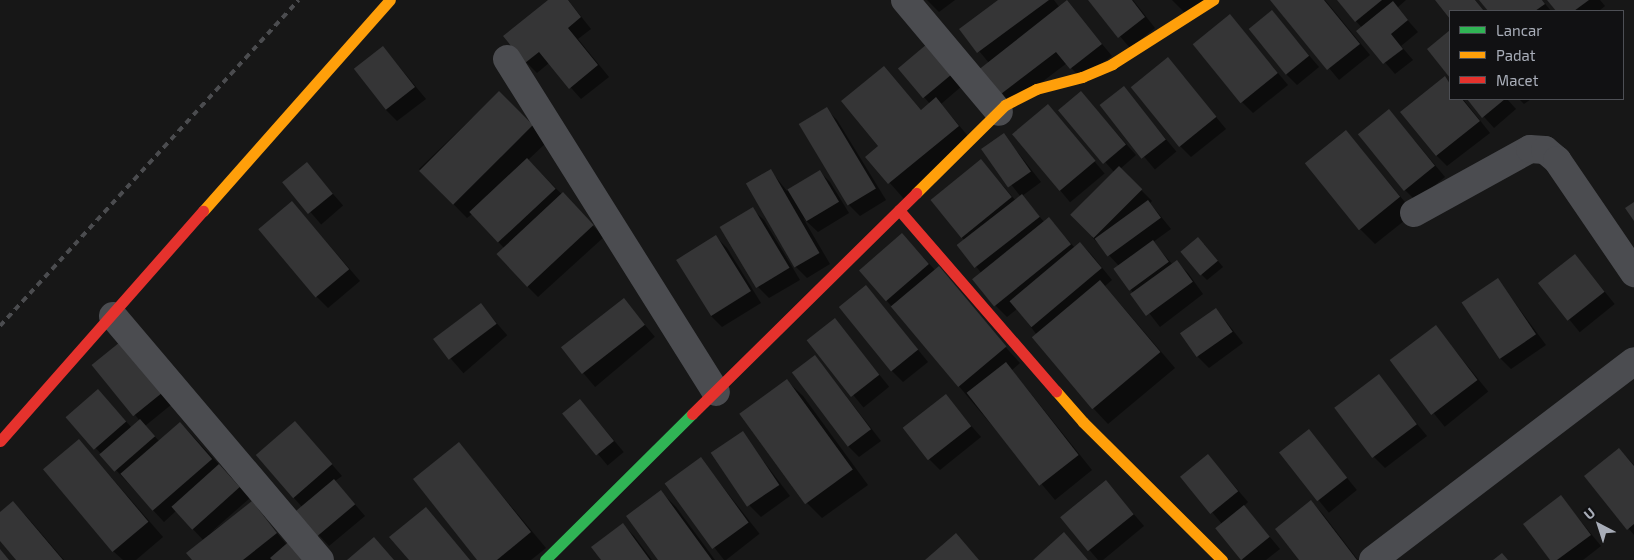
<!DOCTYPE html>
<style>
body{margin:0}
#map{position:relative;width:1634px;height:560px;overflow:hidden;background:#171717;font-family:"Exo 2",sans-serif}
div>[style]{position:absolute}
[style*='--x']{left:calc(var(--x)*1px);top:calc(var(--y)*1px);width:calc(var(--w)*1px);rotate:calc(var(--a)*1deg)}
.shadow>*{inset:0;background:#0007;transform-origin:0 0}
.building>*{inset:0;background:#353536;transform-origin:0 0}
.street>*{height:28px;margin:-14px;padding:0 14px;transform-origin:14px;border-radius:14px;background:#4b4c50}
.fast>*{height:11px;margin:-5.5px;padding:0 5.5px;transform-origin:5.5px;border-radius:5.5px;background:#30b455}
.slow>*{height:11px;margin:-5.5px;padding:0 5.5px;transform-origin:5.5px;border-radius:5.5px;background:#ff9f0a}
.jam>*{height:11px;margin:-5.5px;padding:0 5.5px;transform-origin:5.5px;border-radius:5.5px;background:#e5322d}
.rail>*{height:4px;margin-top:-2px;transform-origin:0;background:repeating-linear-gradient(90deg,#4b4c4f 0 6px,transparent 0 11px)}
span{translate:-50% -50%;white-space:nowrap;text-align:center;line-height:1.15;-webkit-text-stroke:4px #111113;paint-order:stroke}
.legend{position:absolute;left:1449px;top:10px;width:175px;height:90px;box-sizing:border-box;background:#111113;border:1px solid #4d4f55;margin:0;padding:6px 9px;list-style:none;font-size:15px;color:#a8adb8}
.legend li{display:flex;align-items:center;gap:10px;height:25px}
.legend b{width:25px;border:1px solid #4d4f55}
.north{position:absolute;left:1574px;top:500px;width:50px;height:50px;-webkit-text-stroke:4px #111113;paint-order:stroke;rotate:320deg;font-size:14px;font-weight:700;line-height:20px;text-align:center;color:#a8adb8}
.north::after{content:'';display:block;margin:auto;width:18px;height:22px;background:#a8adb8;clip-path:polygon(50% 0,100% 100%,50% 72%,0 100%)}
</style>
<div id="map">
<div class="shadow">
<div style="clip-path:polygon(550px 0,568px 0,591px 29px,578px 39px,609px 77px,581px 99px,549px 63px,537px 73px,526px 62px)"></div>
<div style="clip-path:polygon(927px 0,955px 0,939px 12px)"></div>
<div style="clip-path:polygon(1000px 0,1054px 0,1060px 8px,1067px 2px,1112px 56px,1081px 79px,1067px 63px,1009px 107px,989px 63px,961px 29px)"></div>
<div style="clip-path:polygon(1089px 0,1133px 0,1155px 28px,1130px 48px)"></div>
<div style="clip-path:polygon(1172px 0,1205px 0,1187px 15px)"></div>
<div style="clip-path:polygon(1272px 0,1325px 0,1370px 55px,1339px 80px)"></div>
<div style="clip-path:polygon(1338px 0,1406px 0,1397px 8px,1418px 32px,1401px 46px,1413px 60px,1395px 74px,1358px 31px,1362px 28px)"></div>
<div style="clip-path:polygon(1437px 0,1475px 0,1484px 11px,1450px 11px,1450px 17px)"></div>
<div style="clip-path:polygon(1481px 0,1542px 0,1551px 11px,1490px 11px)"></div>
<div style="clip-path:polygon(1548px 0,1600px 0,1605px 6px,1599px 11px,1558px 11px)"></div>
<div style="clip-path:polygon(1272px 12px,1319px 67px,1297px 85px,1286px 74px)"></div>
<div style="clip-path:polygon(1230px 16px,1288px 85px,1253px 113px,1242px 102px)"></div>
<div style="clip-path:polygon(926px 46px,962px 86px,941px 104px,973px 142px,904px 199px,867px 157px,880px 146px,884px 68px,922px 111px,930px 104px,900px 69px)"></div>
<div style="clip-path:polygon(383px 47px,426px 99px,397px 121px,386px 110px)"></div>
<div style="clip-path:polygon(1168px 59px,1226px 129px,1191px 157px,1180px 146px)"></div>
<div style="clip-path:polygon(1444px 78px,1450px 84px,1450px 99px,1463px 99px,1490px 133px,1447px 166px,1436px 155px)"></div>
<div style="left:1123px;top:88px;width:83px;height:28px;rotate:50deg"></div>
<div style="clip-path:polygon(499px 92px,548px 141px,528px 160px,604px 237px,538px 297px,527px 286px,504px 248px,472px 214px,467px 218px,419px 169px)"></div>
<div style="clip-path:polygon(1081px 93px,1136px 155px,1120px 169px,1152px 201px,1150px 203px,1171px 229px,1153px 242px,1173px 265px,1177px 262px,1188px 273px,1203px 294px,1160px 327px,1131px 290px,1119px 266px,1092px 237px,1114px 172px,1060px 111px)"></div>
<div style="clip-path:polygon(1468px 99px,1507px 99px,1516px 109px,1494px 128px)"></div>
<div style="clip-path:polygon(1519px 99px,1531px 99px,1524px 104px)"></div>
<div style="left:1048px;top:106px;width:88px;height:45px;rotate:50deg"></div>
<div style="clip-path:polygon(826px 109px,837px 120px,886px 200px,860px 216px,849px 205px)"></div>
<div style="clip-path:polygon(1389px 110px,1445px 177px,1416px 201px,1405px 190px)"></div>
<div style="clip-path:polygon(1346px 131px,1414px 213px,1375px 244px,1360px 229px)"></div>
<div style="clip-path:polygon(1004px 135px,1041px 182px,1022px 196px,1045px 223px,1049px 219px,1075px 248px,1080px 243px,1091px 254px,1112px 280px,1105px 286px,1175px 368px,1108px 424px,1093px 408px,1017px 309px,1007px 317px,996px 306px,983px 275px,959px 246px,965px 241px,931px 200px,981px 160px,1016px 201px,1021px 197px,984px 150px)"></div>
<div style="left:307px;top:164px;width:55px;height:29px;rotate:49deg"></div>
<div style="clip-path:polygon(770px 170px,787px 191px,819px 171px,830px 182px,849px 213px,818px 232px,803px 218px,830px 264px,807px 278px,796px 267px)"></div>
<div style="clip-path:polygon(292px 202px,360px 281px,328px 308px,317px 297px)"></div>
<div style="clip-path:polygon(752px 209px,764px 220px,800px 280px,769px 298px,758px 287px)"></div>
<div style="clip-path:polygon(902px 234px,1020px 363px,1012px 370px,1092px 470px,1055px 500px,887px 301px)"></div>
<div style="clip-path:polygon(716px 237px,727px 248px,761px 303px,722px 327px,711px 316px)"></div>
<div style="clip-path:polygon(1204px 244px,1223px 267px,1207px 280px,1202px 275px)"></div>
<div style="left:1575px;top:255px;width:63px;height:45px;rotate:51deg"></div>
<div style="clip-path:polygon(1498px 280px,1546px 345px,1511px 369px,1500px 358px)"></div>
<div style="clip-path:polygon(866px 286px,928px 362px,903px 382px,892px 371px)"></div>
<div style="left:624px;top:300px;width:48px;height:78px;rotate:50deg"></div>
<div style="left:481px;top:305px;width:40px;height:58px;rotate:49deg"></div>
<div style="clip-path:polygon(1216px 309px,1243px 343px,1209px 368px,1198px 357px)"></div>
<div style="left:835px;top:320px;width:86px;height:33px;rotate:51deg"></div>
<div style="left:1436px;top:327px;width:83px;height:56px;rotate:51deg"></div>
<div style="clip-path:polygon(815px 356px,881px 441px,859px 457px,848px 446px)"></div>
<div style="clip-path:polygon(94px 365px,177px 400px,145px 426px,159px 441px,180px 423px,191px 434px,250px 498px,210px 533px,252px 503px,287px 545px,273px 560px,193px 560px,204px 541px,176px 511px,164px 522px,67px 417px,98px 391px,132px 428px,140px 421px)"></div>
<div style="clip-path:polygon(1378px 376px,1427px 436px,1385px 468px,1374px 457px)"></div>
<div style="clip-path:polygon(787px 381px,803px 396px,868px 485px,822px 518px,807px 503px)"></div>
<div style="clip-path:polygon(945px 396px,981px 437px,940px 470px,929px 459px)"></div>
<div style="left:580px;top:400px;width:68px;height:21px;rotate:50deg"></div>
<div style="clip-path:polygon(295px 422px,342px 476px,335px 481px,365px 516px,329px 546px,297px 511px,302px 507px,256px 455px)"></div>
<div style="left:1309px;top:431px;width:76px;height:36px;rotate:51deg"></div>
<div style="clip-path:polygon(742px 433px,790px 496px,761px 517px,750px 506px)"></div>
<div style="clip-path:polygon(79px 440px,163px 537px,136px 560px,123px 560px,113px 551px,45px 469px)"></div>
<div style="clip-path:polygon(459px 444px,546px 548px,531px 560px,479px 560px)"></div>
<div style="clip-path:polygon(1619px 449px,1634px 465px,1634px 535px,1585px 476px)"></div>
<div style="clip-path:polygon(1208px 455px,1248px 502px,1244px 506px,1280px 549px,1266px 560px,1243px 560px,1217px 528px,1222px 524px,1182px 476px)"></div>
<div style="left:701px;top:459px;width:95px;height:44px;rotate:52deg"></div>
<div style="clip-path:polygon(1106px 482px,1144px 526px,1103px 560px,1098px 560px,1062px 518px)"></div>
<div style="clip-path:polygon(661px 492px,676px 507px,715px 560px,660px 560px)"></div>
<div style="clip-path:polygon(1561px 497px,1601px 546px,1583px 560px,1552px 560px)"></div>
<div style="clip-path:polygon(13px 502px,28px 518px,64px 560px,17px 560px,0 539px,0 513px)"></div>
<div style="clip-path:polygon(1311px 502px,1322px 513px,1358px 560px,1301px 560px)"></div>
<div style="clip-path:polygon(623px 525px,634px 536px,652px 560px,603px 560px)"></div>
</div>
<div class="building">
<div style="clip-path:polygon(548px 0,568px 0,581px 17px,568px 28px,598px 65px,569px 89px,539px 52px,525px 63px,503px 36px)"></div>
<div style="clip-path:polygon(998px 0,1049px 0,977px 53px,959px 29px)"></div>
<div style="clip-path:polygon(1067px 0,1102px 44px,1070px 69px,1056px 52px,997px 97px,977px 71px)"></div>
<div style="clip-path:polygon(1088px 0,1132px 0,1145px 17px,1118px 38px)"></div>
<div style="clip-path:polygon(1270px 0,1324px 0,1360px 44px,1327px 70px)"></div>
<div style="clip-path:polygon(1337px 0,1382px 0,1355px 22px)"></div>
<div style="clip-path:polygon(1435px 0,1475px 0,1484px 11px,1450px 11px,1450px 19px)"></div>
<div style="clip-path:polygon(1479px 0,1542px 0,1545px 4px,1535px 11px,1488px 11px)"></div>
<div style="clip-path:polygon(1547px 0,1589px 0,1574px 11px,1556px 11px)"></div>
<div style="clip-path:polygon(1393px 1px,1408px 20px,1391px 34px,1403px 49px,1383px 64px,1356px 31px)"></div>
<div style="left:1272px;top:10px;width:59px;height:30px;rotate:51deg"></div>
<div style="left:1230px;top:14px;width:76px;height:48px;rotate:51deg"></div>
<div style="clip-path:polygon(1450px 30px,1450px 78px,1427px 49px)"></div>
<div style="left:927px;top:44px;width:39px;height:38px;rotate:50deg"></div>
<div style="left:383px;top:46px;width:52px;height:37px;rotate:52deg"></div>
<div style="left:1168px;top:57px;width:77px;height:48px;rotate:51deg"></div>
<div style="clip-path:polygon(884px 66px,921px 110px,936px 97px,959px 126px,888px 184px,865px 157px,878px 146px,841px 101px)"></div>
<div style="clip-path:polygon(1445px 76px,1450px 84px,1450px 99px,1462px 99px,1480px 121px,1436px 156px,1400px 112px)"></div>
<div style="left:1124px;top:86px;width:68px;height:31px;rotate:52deg"></div>
<div style="left:499px;top:91px;width:48px;height:113px;rotate:45deg"></div>
<div style="left:1081px;top:91px;width:70px;height:30px;rotate:50deg"></div>
<div style="clip-path:polygon(1467px 99px,1505px 99px,1482px 118px)"></div>
<div style="left:1048px;top:104px;width:74px;height:47px;rotate:50deg"></div>
<div style="left:827px;top:107px;width:95px;height:33px;rotate:59deg"></div>
<div style="left:1389px;top:109px;width:73px;height:40px;rotate:51deg"></div>
<div style="left:1346px;top:130px;width:86px;height:53px;rotate:51deg"></div>
<div style="left:1004px;top:133px;width:47px;height:28px;rotate:55deg"></div>
<div style="left:527px;top:158px;width:42px;height:79px;rotate:47deg"></div>
<div style="left:981px;top:159px;width:49px;height:65px;rotate:51deg"></div>
<div style="left:307px;top:162px;width:41px;height:32px;rotate:51deg"></div>
<div style="left:1119px;top:166px;width:33px;height:69px;rotate:45deg"></div>
<div style="left:771px;top:169px;width:97px;height:29px;rotate:60deg"></div>
<div style="left:820px;top:170px;width:37px;height:38px;rotate:59deg"></div>
<div style="left:563px;top:192px;width:45px;height:91px;rotate:47deg"></div>
<div style="left:1022px;top:194px;width:29px;height:83px;rotate:52deg"></div>
<div style="left:1148px;top:200px;width:22px;height:66px;rotate:54deg"></div>
<div style="left:292px;top:201px;width:89px;height:44px;rotate:50deg"></div>
<div style="clip-path:polygon(1634px 202px,1634px 221px,1625px 208px)"></div>
<div style="left:753px;top:207px;width:71px;height:39px;rotate:59deg"></div>
<div style="left:1049px;top:217px;width:35px;height:99px;rotate:51deg"></div>
<div style="left:902px;top:233px;width:41px;height:57px;rotate:49deg"></div>
<div style="left:716px;top:235px;width:66px;height:47px;rotate:58deg"></div>
<div style="left:1198px;top:237px;width:31px;height:23px;rotate:50deg"></div>
<div style="left:1153px;top:240px;width:27px;height:49px;rotate:54deg"></div>
<div style="left:1080px;top:242px;width:34px;height:92px;rotate:50deg"></div>
<div style="left:1575px;top:254px;width:48px;height:47px;rotate:52deg"></div>
<div style="left:1177px;top:260px;width:27px;height:58px;rotate:54deg"></div>
<div style="left:939px;top:266px;width:105px;height:63px;rotate:50deg"></div>
<div style="left:1498px;top:278px;width:68px;height:44px;rotate:56deg"></div>
<div style="left:1100px;top:280px;width:94px;height:89px;rotate:50deg"></div>
<div style="left:866px;top:285px;width:83px;height:35px;rotate:51deg"></div>
<div style="left:624px;top:298px;width:34px;height:80px;rotate:52deg"></div>
<div style="left:481px;top:303px;width:26px;height:60px;rotate:53deg"></div>
<div style="left:1216px;top:308px;width:29px;height:44px;rotate:55deg"></div>
<div style="left:835px;top:318px;width:72px;height:36px;rotate:52deg"></div>
<div style="left:1436px;top:325px;width:69px;height:58px;rotate:53deg"></div>
<div style="left:125px;top:338px;width:66px;height:43px;rotate:51deg"></div>
<div style="left:815px;top:355px;width:93px;height:29px;rotate:53deg"></div>
<div style="left:1006px;top:362px;width:118px;height:50px;rotate:52deg"></div>
<div style="left:1379px;top:374px;width:63px;height:56px;rotate:53deg"></div>
<div style="left:787px;top:379px;width:112px;height:59px;rotate:54deg"></div>
<div style="left:98px;top:389px;width:43px;height:43px;rotate:49deg"></div>
<div style="left:946px;top:394px;width:41px;height:55px;rotate:52deg"></div>
<div style="left:580px;top:399px;width:54px;height:23px;rotate:51deg"></div>
<div style="left:140px;top:419px;width:23px;height:54px;rotate:49deg"></div>
<div style="left:295px;top:421px;width:57px;height:52px;rotate:49deg"></div>
<div style="left:180px;top:422px;width:49px;height:79px;rotate:49deg"></div>
<div style="left:1309px;top:429px;width:62px;height:38px;rotate:52deg"></div>
<div style="left:743px;top:431px;width:65px;height:39px;rotate:56deg"></div>
<div style="left:79px;top:439px;width:108px;height:47px;rotate:50deg"></div>
<div style="clip-path:polygon(459px 442px,531px 532px,497px 560px,477px 560px,413px 479px)"></div>
<div style="clip-path:polygon(1619px 448px,1634px 466px,1634px 524px,1627px 530px,1584px 476px)"></div>
<div style="left:1208px;top:454px;width:48px;height:36px;rotate:51deg"></div>
<div style="left:701px;top:457px;width:81px;height:45px;rotate:54deg"></div>
<div style="left:219px;top:464px;width:31px;height:64px;rotate:48deg"></div>
<div style="left:334px;top:479px;width:33px;height:50px;rotate:50deg"></div>
<div style="left:1106px;top:480px;width:44px;height:59px;rotate:51deg"></div>
<div style="clip-path:polygon(661px 490px,712px 560px,658px 560px,626px 516px)"></div>
<div style="clip-path:polygon(1561px 495px,1591px 535px,1557px 560px,1550px 560px,1523px 524px)"></div>
<div style="clip-path:polygon(1311px 500px,1357px 560px,1299px 560px,1275px 529px)"></div>
<div style="clip-path:polygon(13px 501px,63px 560px,16px 560px,0 541px,0 512px)"></div>
<div style="clip-path:polygon(252px 501px,277px 533px,243px 560px,192px 560px,186px 553px)"></div>
<div style="left:1244px;top:505px;width:41px;height:37px;rotate:51deg"></div>
<div style="clip-path:polygon(426px 507px,470px 560px,409px 560px,389px 537px)"></div>
<div style="clip-path:polygon(623px 523px,650px 560px,601px 560px,591px 547px)"></div>
<div style="clip-path:polygon(1064px 532px,1088px 560px,1033px 560px)"></div>
<div style="clip-path:polygon(956px 533px,979px 560px,925px 560px)"></div>
<div style="clip-path:polygon(374px 537px,394px 560px,347px 560px)"></div>
<div style="clip-path:polygon(293px 538px,313px 560px,272px 560px,270px 558px)"></div>
<div style="clip-path:polygon(0 549px,9px 560px,0 560px)"></div>
<div style="clip-path:polygon(1502px 553px,1508px 560px,1493px 560px)"></div>
</div>
<div class="street">
<div style="--x:905;--y:0;--w:146;--a:50"></div>
<div style="--x:507;--y:59;--w:393;--a:57.9"></div>
<div style="--x:1414;--y:213;--w:132;--a:-28.9"></div>
<div style="--x:1530;--y:149;--w:15;--a:4"></div>
<div style="--x:1545;--y:150;--w:16;--a:40"></div>
<div style="--x:1557;--y:160;--w:137;--a:55.7"></div>
<div style="--x:113;--y:316;--w:320;--a:49.7"></div>
<div style="--x:1373;--y:560;--w:328;--a:-37.3"></div>
</div>
<div class="fast">
<div style="--x:545;--y:560;--w:207;--a:-44.8"></div>
</div>
<div class="slow">
<div style="--x:916;--y:193;--w:125;--a:-44.7"></div>
<div style="--x:1005;--y:105;--w:35;--a:-27"></div>
<div style="--x:1036;--y:89;--w:48;--a:-14.6"></div>
<div style="--x:1082;--y:77;--w:33;--a:-23"></div>
<div style="--x:1112;--y:64;--w:120;--a:-32.4"></div>
<div style="--x:203;--y:211;--w:282;--a:-48.5"></div>
<div style="--x:1056;--y:391;--w:41;--a:48.9"></div>
<div style="--x:1083;--y:422;--w:196;--a:44.8"></div>
</div>
<div class="jam">
<div style="--x:899;--y:210;--w:240;--a:49.1"></div>
<div style="--x:692;--y:414;--w:315;--a:-44.6"></div>
<div style="--x:0;--y:441;--w:307;--a:-48.6"></div>
</div>
<div class="rail">
<div style="--x:0;--y:326;--w:442;--a:-47.5"></div>
</div>
<ul class="legend">
<li><b style="height:6px;background:#30b455"></b>Lancar</li>
<li><b style="height:6px;background:#ff9f0a"></b>Padat</li>
<li><b style="height:6px;background:#e5322d"></b>Macet</li>
</ul>
<div class="north">U</div>
</div>
